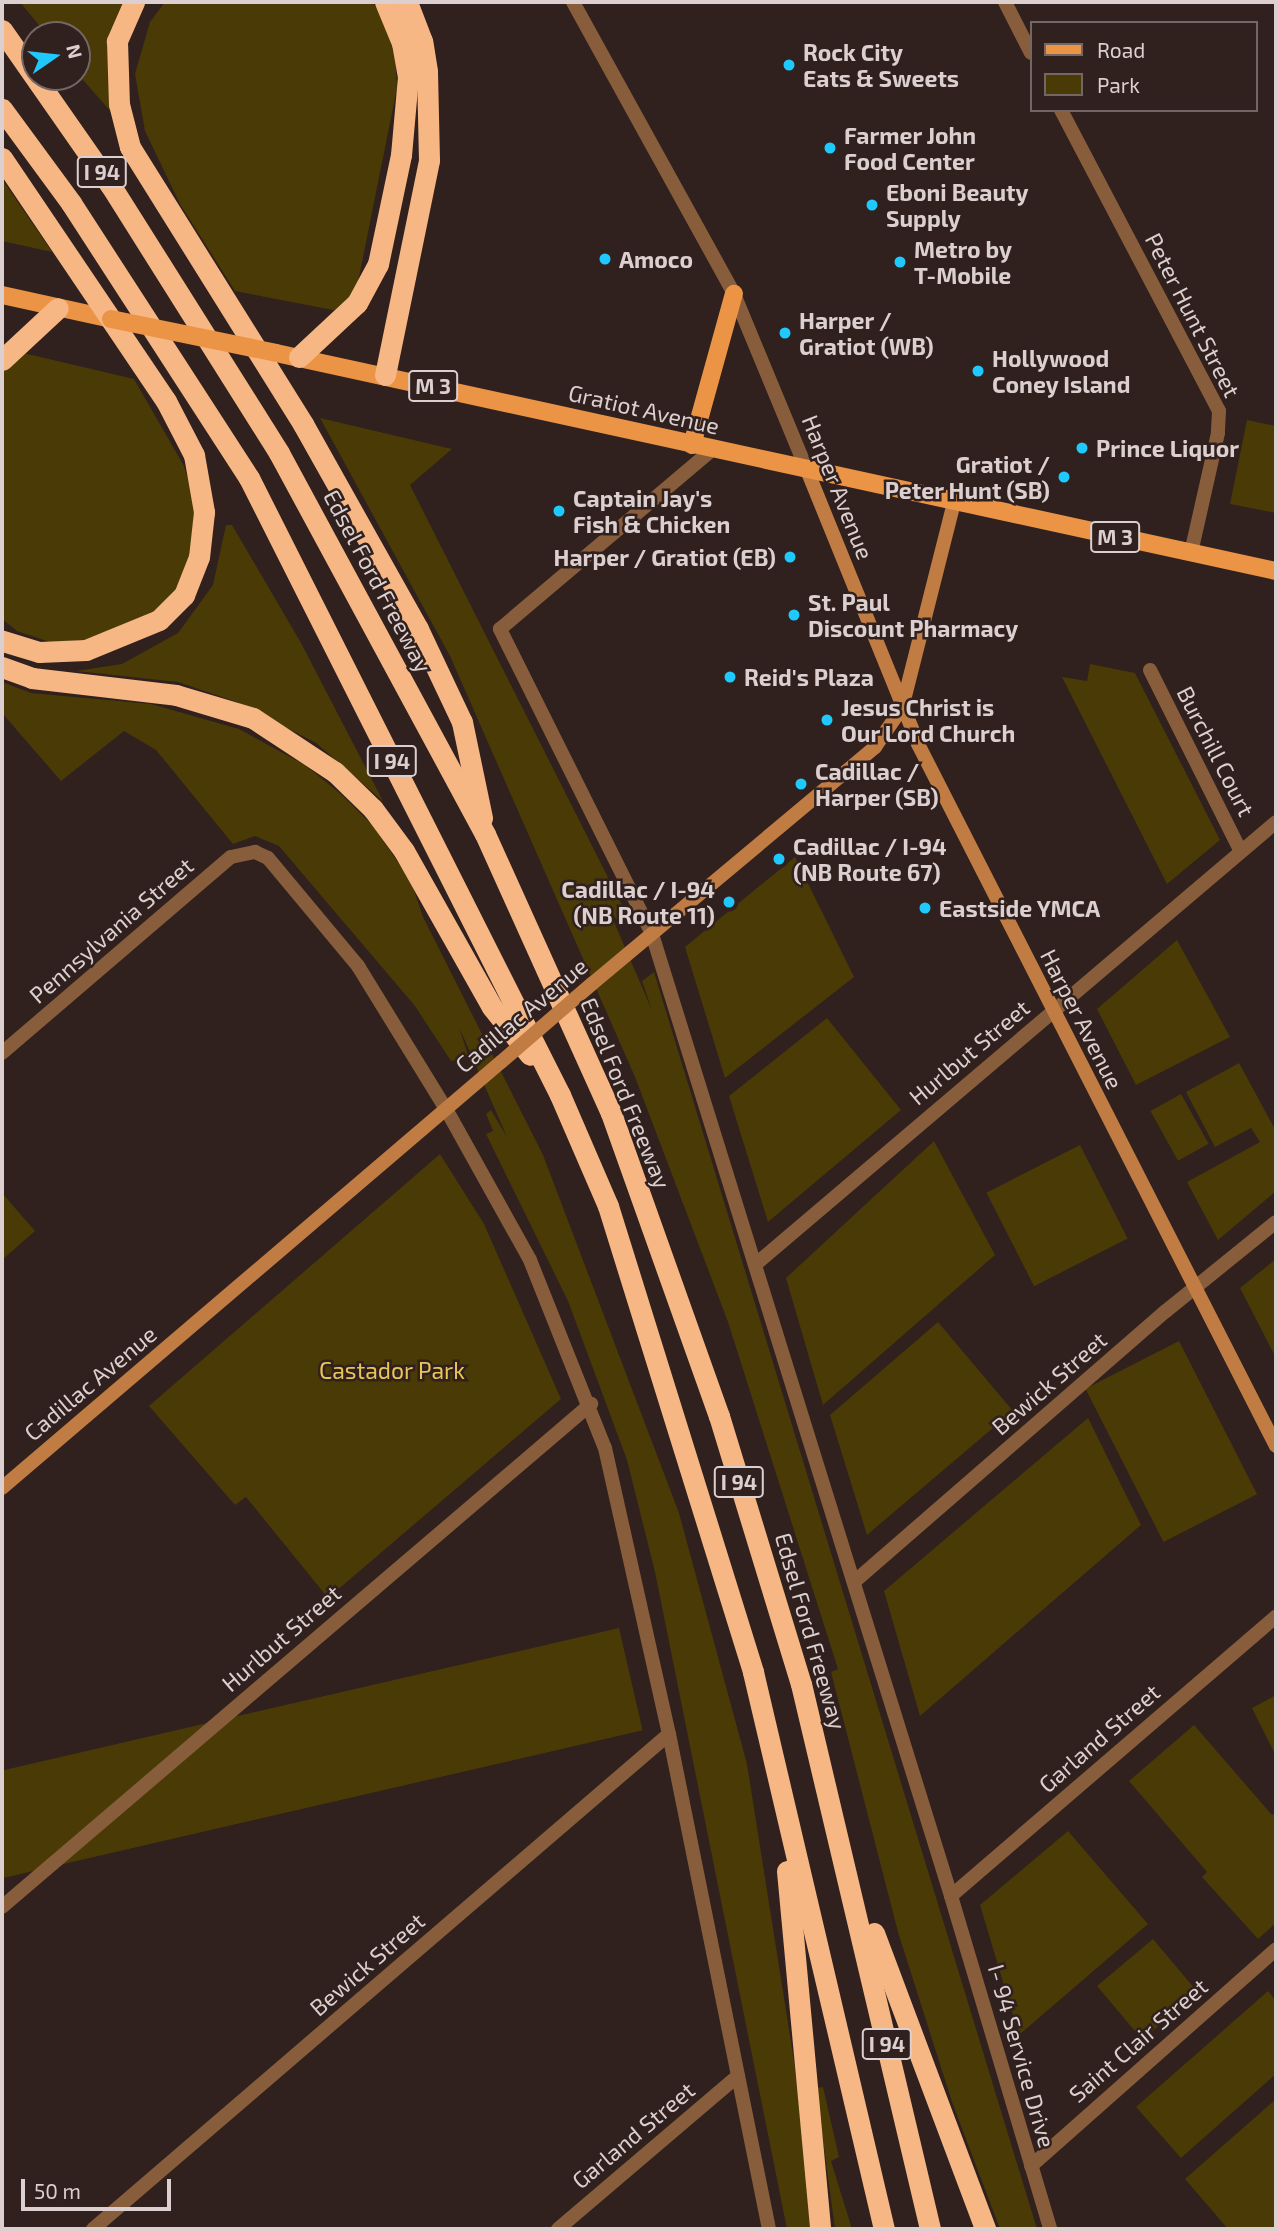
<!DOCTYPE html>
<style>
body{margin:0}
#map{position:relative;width:1278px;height:2231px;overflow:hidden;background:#30201e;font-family:"Exo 2",sans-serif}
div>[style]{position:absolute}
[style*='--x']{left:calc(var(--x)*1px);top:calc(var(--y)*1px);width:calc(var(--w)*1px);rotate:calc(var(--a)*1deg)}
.green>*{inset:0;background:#493a06;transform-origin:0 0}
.minor>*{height:14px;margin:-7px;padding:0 7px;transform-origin:7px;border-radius:7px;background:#885d3b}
.tertiary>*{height:14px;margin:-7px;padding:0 7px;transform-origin:7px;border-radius:7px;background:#885d3b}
.secondary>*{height:14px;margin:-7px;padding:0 7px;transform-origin:7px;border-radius:7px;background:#c07c42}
.primary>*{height:18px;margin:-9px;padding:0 9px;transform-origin:9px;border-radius:9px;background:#eb9446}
.motorway>*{height:21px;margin:-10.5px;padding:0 10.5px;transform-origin:10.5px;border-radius:10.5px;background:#f6b784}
.secondary-bridge>*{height:14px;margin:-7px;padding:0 7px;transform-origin:7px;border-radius:7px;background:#c07c42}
.primary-bridge>*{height:18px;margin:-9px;padding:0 9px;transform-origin:9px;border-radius:9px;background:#eb9446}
.dots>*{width:19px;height:19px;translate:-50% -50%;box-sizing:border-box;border:4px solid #30201e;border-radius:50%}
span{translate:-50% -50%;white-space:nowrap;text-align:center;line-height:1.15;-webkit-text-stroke:5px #30201e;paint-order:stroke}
.shield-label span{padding:2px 5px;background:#30201e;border:2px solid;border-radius:5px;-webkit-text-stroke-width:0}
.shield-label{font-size:21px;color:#dbd0cf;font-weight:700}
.poi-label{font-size:23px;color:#dbd0cf;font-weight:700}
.left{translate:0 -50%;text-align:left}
.right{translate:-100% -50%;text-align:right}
.street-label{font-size:23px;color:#dbd0cf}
.park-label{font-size:23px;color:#e8c556}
.frame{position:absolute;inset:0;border:4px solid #dbd0cf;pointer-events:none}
.legend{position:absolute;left:1030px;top:21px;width:228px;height:91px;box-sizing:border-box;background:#30201e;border:2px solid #746665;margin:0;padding:9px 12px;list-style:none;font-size:21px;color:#dbd0cf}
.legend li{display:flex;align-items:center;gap:14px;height:35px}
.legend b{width:35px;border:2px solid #746665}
.north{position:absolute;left:21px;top:21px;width:70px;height:70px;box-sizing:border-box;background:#30201e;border:2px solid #746665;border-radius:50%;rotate:76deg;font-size:19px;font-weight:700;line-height:28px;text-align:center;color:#dbd0cf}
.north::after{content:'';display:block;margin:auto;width:24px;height:32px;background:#20c9fd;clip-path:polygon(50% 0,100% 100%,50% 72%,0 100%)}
.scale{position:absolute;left:21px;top:2179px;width:150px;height:32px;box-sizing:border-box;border:4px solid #dbd0cf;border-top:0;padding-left:9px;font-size:21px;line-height:24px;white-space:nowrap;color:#dbd0cf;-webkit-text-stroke:5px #30201e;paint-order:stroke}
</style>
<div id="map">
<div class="green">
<div style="clip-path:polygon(20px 2px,132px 2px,112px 113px,77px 73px,77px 35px,47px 35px)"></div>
<div style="clip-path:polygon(165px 2px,372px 2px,385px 20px,395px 50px,397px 88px,355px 297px,343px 312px,235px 291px,180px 204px,145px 131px,135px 74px,150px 22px)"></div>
<div style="clip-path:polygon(2px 179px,52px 252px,2px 241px)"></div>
<div style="clip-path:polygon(2px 348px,134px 379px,184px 466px,195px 502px,190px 557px,175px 590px,157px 610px,88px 640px,50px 642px,17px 631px,2px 619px)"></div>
<div style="clip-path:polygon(320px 418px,452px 449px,410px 485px,629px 919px,619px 924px,605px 901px,652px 1010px,642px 981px,654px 972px,1037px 2229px,1000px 2229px,952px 2102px,898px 1932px,831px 1672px,838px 1669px,728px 1322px,635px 1077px,450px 656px)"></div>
<div style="clip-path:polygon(1247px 420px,1276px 426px,1276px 513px,1230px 504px)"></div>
<div style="clip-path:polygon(226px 525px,232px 525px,301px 643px,383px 801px,316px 743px,237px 702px,178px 682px,76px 671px,122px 664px,178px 633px,213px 585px)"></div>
<div style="clip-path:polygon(1090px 664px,1135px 673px,1220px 840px,1167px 884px,1062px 677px,1087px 681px)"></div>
<div style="clip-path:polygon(2px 682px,31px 693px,151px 704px,239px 729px,305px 765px,342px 795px,373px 826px,411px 881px,423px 917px,543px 1155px,679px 1513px,747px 1764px,794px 2061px,814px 2229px,787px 2229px,655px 1572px,627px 1460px,568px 1301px,486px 1134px,493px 1131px,486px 1114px,491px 1110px,507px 1137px,459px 1027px,469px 1058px,451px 1061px,415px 1006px,279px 846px,255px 836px,233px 844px,156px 750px,124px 731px,61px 781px,2px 713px)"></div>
<div style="clip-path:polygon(795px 857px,854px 977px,725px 1078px,685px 947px)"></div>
<div style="clip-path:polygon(1177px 940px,1230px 1037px,1136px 1085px,1097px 1009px)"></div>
<div style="clip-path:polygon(827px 1018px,901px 1110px,768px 1222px,729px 1096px)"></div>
<div style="clip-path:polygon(1239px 1063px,1276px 1131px,1276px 1191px,1218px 1240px,1187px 1182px,1260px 1142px,1251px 1128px,1215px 1147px,1186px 1092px)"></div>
<div style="left:1181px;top:1094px;width:57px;height:35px;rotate:61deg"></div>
<div style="clip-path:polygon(934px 1141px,995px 1255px,823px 1405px,786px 1278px)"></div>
<div style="left:1080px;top:1145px;width:105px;height:105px;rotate:63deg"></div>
<div style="clip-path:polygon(440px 1154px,484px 1224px,561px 1399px,328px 1598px,246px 1497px,235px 1505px,149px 1406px)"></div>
<div style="clip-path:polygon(2px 1193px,35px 1231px,2px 1260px)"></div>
<div style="clip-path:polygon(1276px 1259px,1276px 1358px,1240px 1288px)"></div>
<div style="clip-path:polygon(938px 1322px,1013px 1411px,867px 1535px,830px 1415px)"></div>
<div style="left:1179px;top:1341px;width:172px;height:105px;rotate:63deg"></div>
<div style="clip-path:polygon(1088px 1418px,1141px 1525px,920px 1716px,884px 1591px)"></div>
<div style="left:619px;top:1628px;width:105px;height:713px;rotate:77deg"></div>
<div style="clip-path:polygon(1276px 1695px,1276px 1756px,1252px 1708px)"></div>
<div style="clip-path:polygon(1194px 1725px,1272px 1815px,1276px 1812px,1276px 1923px,1258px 1939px,1202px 1877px,1207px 1872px,1129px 1781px)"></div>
<div style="clip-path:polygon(1068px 1831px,1148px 1924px,1019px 2035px,980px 1905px)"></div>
<div style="left:1153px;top:1939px;width:70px;height:73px;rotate:50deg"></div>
<div style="clip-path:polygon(1268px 1991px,1276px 2001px,1276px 2074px,1181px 2158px,1136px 2107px)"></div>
<div style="clip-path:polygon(823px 2087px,839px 2157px,831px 2161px,852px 2229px,835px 2229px,816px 2088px)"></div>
<div style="clip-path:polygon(1276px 2099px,1276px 2229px,1228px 2229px,1185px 2179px)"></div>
</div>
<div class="minor">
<div style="--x:1005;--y:2;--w:57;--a:63"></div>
<div style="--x:1061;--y:110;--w:340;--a:62.3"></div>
<div style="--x:1219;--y:411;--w:22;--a:93"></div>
<div style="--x:1218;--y:433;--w:123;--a:102.7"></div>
<div style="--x:1150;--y:670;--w:203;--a:63.4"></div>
<div style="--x:652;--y:934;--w:341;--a:-116.5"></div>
<div style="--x:500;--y:629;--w:279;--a:-40.2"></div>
<div style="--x:2;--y:1053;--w:301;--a:-40.6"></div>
<div style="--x:231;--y:857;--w:25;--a:-12"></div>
<div style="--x:255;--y:852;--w:14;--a:25"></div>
<div style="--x:268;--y:858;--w:141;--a:50.2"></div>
<div style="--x:358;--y:966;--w:168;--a:58.4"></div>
<div style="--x:756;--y:1264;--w:682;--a:-40.36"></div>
<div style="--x:854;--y:1582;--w:413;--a:-41"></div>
<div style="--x:1166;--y:1311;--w:141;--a:-39"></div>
<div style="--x:951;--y:1896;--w:429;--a:-40.7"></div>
<div style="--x:2;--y:1907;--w:775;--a:-40.5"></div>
<div style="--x:1031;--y:2166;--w:327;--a:-41.5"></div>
<div style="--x:93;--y:2229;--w:759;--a:-40.67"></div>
<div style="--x:558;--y:2229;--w:236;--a:-40.4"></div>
</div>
<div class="tertiary">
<div style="--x:573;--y:2;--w:333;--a:61.1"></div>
<div style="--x:734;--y:294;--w:191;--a:67.5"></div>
<div style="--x:652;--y:934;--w:1007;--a:72.73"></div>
<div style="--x:951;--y:1896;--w:347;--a:73.4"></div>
<div style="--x:446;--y:1109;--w:173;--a:60.9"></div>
<div style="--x:530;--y:1260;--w:202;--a:68.3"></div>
<div style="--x:605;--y:1448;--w:293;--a:77.4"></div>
<div style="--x:669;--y:1734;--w:505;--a:78.58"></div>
</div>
<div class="secondary">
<div style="--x:807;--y:470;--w:296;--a:67.9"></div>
<div style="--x:918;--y:744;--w:788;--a:62.98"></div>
<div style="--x:593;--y:983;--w:368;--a:-39.9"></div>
<div style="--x:875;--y:747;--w:47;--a:-55.3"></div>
<div style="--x:902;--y:708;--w:211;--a:-75.8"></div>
<div style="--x:2;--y:1488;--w:656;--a:-40.49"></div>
</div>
<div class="primary">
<div style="--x:2;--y:295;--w:112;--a:12.4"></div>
<div style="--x:276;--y:353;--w:1023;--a:12.3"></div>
<div style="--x:692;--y:445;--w:157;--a:-74.5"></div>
</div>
<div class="motorway">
<div style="--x:134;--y:2;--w:43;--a:113.6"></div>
<div style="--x:117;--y:41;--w:63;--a:88.2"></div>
<div style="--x:119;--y:104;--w:44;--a:75.7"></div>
<div style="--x:130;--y:147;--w:327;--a:58"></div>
<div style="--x:303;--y:424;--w:235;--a:60.7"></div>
<div style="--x:418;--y:629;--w:103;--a:64.7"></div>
<div style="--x:462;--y:722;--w:98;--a:78.2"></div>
<div style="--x:2;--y:30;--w:190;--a:55.1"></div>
<div style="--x:111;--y:186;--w:315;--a:57.8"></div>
<div style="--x:279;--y:453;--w:433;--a:61.6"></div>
<div style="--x:485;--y:834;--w:306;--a:65.7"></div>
<div style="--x:611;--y:1113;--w:322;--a:70.4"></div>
<div style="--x:719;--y:1416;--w:280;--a:73"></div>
<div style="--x:801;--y:1684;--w:560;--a:76.68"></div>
<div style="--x:2;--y:109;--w:117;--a:53.7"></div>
<div style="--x:71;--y:203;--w:328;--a:57.1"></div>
<div style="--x:249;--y:478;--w:691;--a:63.25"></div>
<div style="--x:560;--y:1095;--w:121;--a:66.6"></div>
<div style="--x:608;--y:1206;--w:488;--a:72.7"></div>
<div style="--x:753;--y:1672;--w:572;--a:76.77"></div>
<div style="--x:2;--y:158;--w:293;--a:56"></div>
<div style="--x:166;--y:401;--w:61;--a:62.6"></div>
<div style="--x:194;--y:455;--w:58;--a:80"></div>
<div style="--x:204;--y:512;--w:45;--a:96.3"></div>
<div style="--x:199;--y:557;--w:41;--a:111.5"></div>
<div style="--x:184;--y:595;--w:35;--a:135"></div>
<div style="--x:159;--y:620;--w:79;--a:157.7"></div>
<div style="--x:86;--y:650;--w:47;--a:177.6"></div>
<div style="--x:39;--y:652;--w:39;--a:-163"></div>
<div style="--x:299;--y:357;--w:79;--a:-43"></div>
<div style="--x:357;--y:303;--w:44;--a:-61.7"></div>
<div style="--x:378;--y:264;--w:111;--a:-78.1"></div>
<div style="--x:401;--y:155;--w:78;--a:-84.9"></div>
<div style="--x:408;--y:77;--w:35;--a:-100"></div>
<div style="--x:402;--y:43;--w:44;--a:-112.5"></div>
<div style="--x:2;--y:360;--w:76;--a:-42.9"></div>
<div style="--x:385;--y:375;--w:219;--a:-78.4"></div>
<div style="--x:429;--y:160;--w:89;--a:-91.3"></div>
<div style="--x:427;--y:71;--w:30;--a:-99"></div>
<div style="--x:422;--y:41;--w:42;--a:-111"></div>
<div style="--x:2;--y:667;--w:32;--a:20"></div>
<div style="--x:32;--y:678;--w:145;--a:6.7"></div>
<div style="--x:176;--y:695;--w:80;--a:16.6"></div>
<div style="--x:253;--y:718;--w:98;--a:33.4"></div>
<div style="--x:335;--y:772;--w:53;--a:44.2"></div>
<div style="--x:373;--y:809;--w:52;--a:53.6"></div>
<div style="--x:404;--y:851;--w:179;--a:60.6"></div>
<div style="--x:492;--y:1007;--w:61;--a:51.6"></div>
<div style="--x:787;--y:1871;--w:360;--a:84.7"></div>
<div style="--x:874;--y:1933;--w:316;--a:69.4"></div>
</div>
<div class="secondary-bridge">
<div style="--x:501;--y:1062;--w:121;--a:-40.7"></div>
</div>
<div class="primary-bridge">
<div style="--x:111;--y:319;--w:168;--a:11.6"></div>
</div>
<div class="dots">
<div style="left:789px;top:65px;background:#20c9fd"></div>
<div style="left:830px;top:148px;background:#20c9fd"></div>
<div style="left:872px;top:205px;background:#20c9fd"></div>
<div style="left:605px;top:259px;background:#20c9fd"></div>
<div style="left:900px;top:262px;background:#20c9fd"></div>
<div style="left:785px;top:333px;background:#20c9fd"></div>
<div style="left:978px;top:371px;background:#20c9fd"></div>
<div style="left:1082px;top:448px;background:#20c9fd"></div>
<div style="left:1064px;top:477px;background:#20c9fd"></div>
<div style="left:559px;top:511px;background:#20c9fd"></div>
<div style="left:790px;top:557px;background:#20c9fd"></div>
<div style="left:794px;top:615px;background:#20c9fd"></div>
<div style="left:730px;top:677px;background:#20c9fd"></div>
<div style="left:827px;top:720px;background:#20c9fd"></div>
<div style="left:801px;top:784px;background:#20c9fd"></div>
<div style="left:779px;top:859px;background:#20c9fd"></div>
<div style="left:729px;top:902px;background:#20c9fd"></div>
<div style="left:925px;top:908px;background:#20c9fd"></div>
</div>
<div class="shield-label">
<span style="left:102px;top:172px">I 94</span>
<span style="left:433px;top:386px">M 3</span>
<span style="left:1115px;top:537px">M 3</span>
<span style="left:392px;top:761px">I 94</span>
<span style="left:739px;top:1482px">I 94</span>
<span style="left:887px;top:2044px">I 94</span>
</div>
<div class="poi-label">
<span class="left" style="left:803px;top:65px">Rock City<br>Eats &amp; Sweets</span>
<span class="left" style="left:844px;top:148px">Farmer John<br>Food Center</span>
<span class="left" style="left:886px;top:205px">Eboni Beauty<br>Supply</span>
<span class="left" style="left:914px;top:262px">Metro by<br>T-Mobile</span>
<span class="left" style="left:619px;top:259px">Amoco</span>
<span class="left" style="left:799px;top:333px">Harper /<br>Gratiot (WB)</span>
<span class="left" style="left:992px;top:371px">Hollywood<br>Coney Island</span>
<span class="left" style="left:1096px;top:448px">Prince Liquor</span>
<span class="right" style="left:1050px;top:477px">Gratiot /<br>Peter Hunt (SB)</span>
<span class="left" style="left:573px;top:511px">Captain Jay's<br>Fish &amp; Chicken</span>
<span class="right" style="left:776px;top:557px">Harper / Gratiot (EB)</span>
<span class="left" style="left:808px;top:615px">St. Paul<br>Discount Pharmacy</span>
<span class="left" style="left:744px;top:677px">Reid's Plaza</span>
<span class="left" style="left:841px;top:720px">Jesus Christ is<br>Our Lord Church</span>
<span class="left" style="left:815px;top:784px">Cadillac /<br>Harper (SB)</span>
<span class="left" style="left:793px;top:859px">Cadillac / I-94<br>(NB Route 67)</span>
<span class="right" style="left:715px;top:902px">Cadillac / I-94<br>(NB Route 11)</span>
<span class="left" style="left:939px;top:908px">Eastside YMCA</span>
</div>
<div class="street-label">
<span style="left:1193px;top:315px;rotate:63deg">Peter Hunt Street</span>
<span style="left:644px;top:409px;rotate:13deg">Gratiot Avenue</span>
<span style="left:838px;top:487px;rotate:68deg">Harper Avenue</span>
<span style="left:378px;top:581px;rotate:62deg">Edsel Ford Freeway</span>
<span style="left:1216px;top:751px;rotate:63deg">Burchill Court</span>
<span style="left:111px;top:930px;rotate:-41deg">Pennsylvania Street</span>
<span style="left:521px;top:1015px;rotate:-40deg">Cadillac Avenue</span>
<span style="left:1082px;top:1019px;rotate:63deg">Harper Avenue</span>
<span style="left:969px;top:1052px;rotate:-40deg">Hurlbut Street</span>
<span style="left:626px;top:1093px;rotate:68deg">Edsel Ford Freeway</span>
<span style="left:90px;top:1383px;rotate:-40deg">Cadillac Avenue</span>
<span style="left:1049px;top:1383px;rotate:-41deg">Bewick Street</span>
<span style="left:811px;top:1631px;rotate:74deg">Edsel Ford Freeway</span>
<span style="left:281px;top:1638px;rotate:-41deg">Hurlbut Street</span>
<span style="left:1099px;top:1738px;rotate:-41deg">Garland Street</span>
<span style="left:367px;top:1964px;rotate:-41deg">Bewick Street</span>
<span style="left:1138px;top:2040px;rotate:-41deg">Saint Clair Street</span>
<span style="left:1022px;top:2056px;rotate:74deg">I- 94 Service Drive</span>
<span style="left:633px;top:2135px;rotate:-40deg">Garland Street</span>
</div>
<div class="park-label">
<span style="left:392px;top:1370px">Castador Park</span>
</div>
<div class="frame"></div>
<ul class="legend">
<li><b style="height:9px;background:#eb9446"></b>Road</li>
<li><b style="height:19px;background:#493a06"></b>Park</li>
</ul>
<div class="north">N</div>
<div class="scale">50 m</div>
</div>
